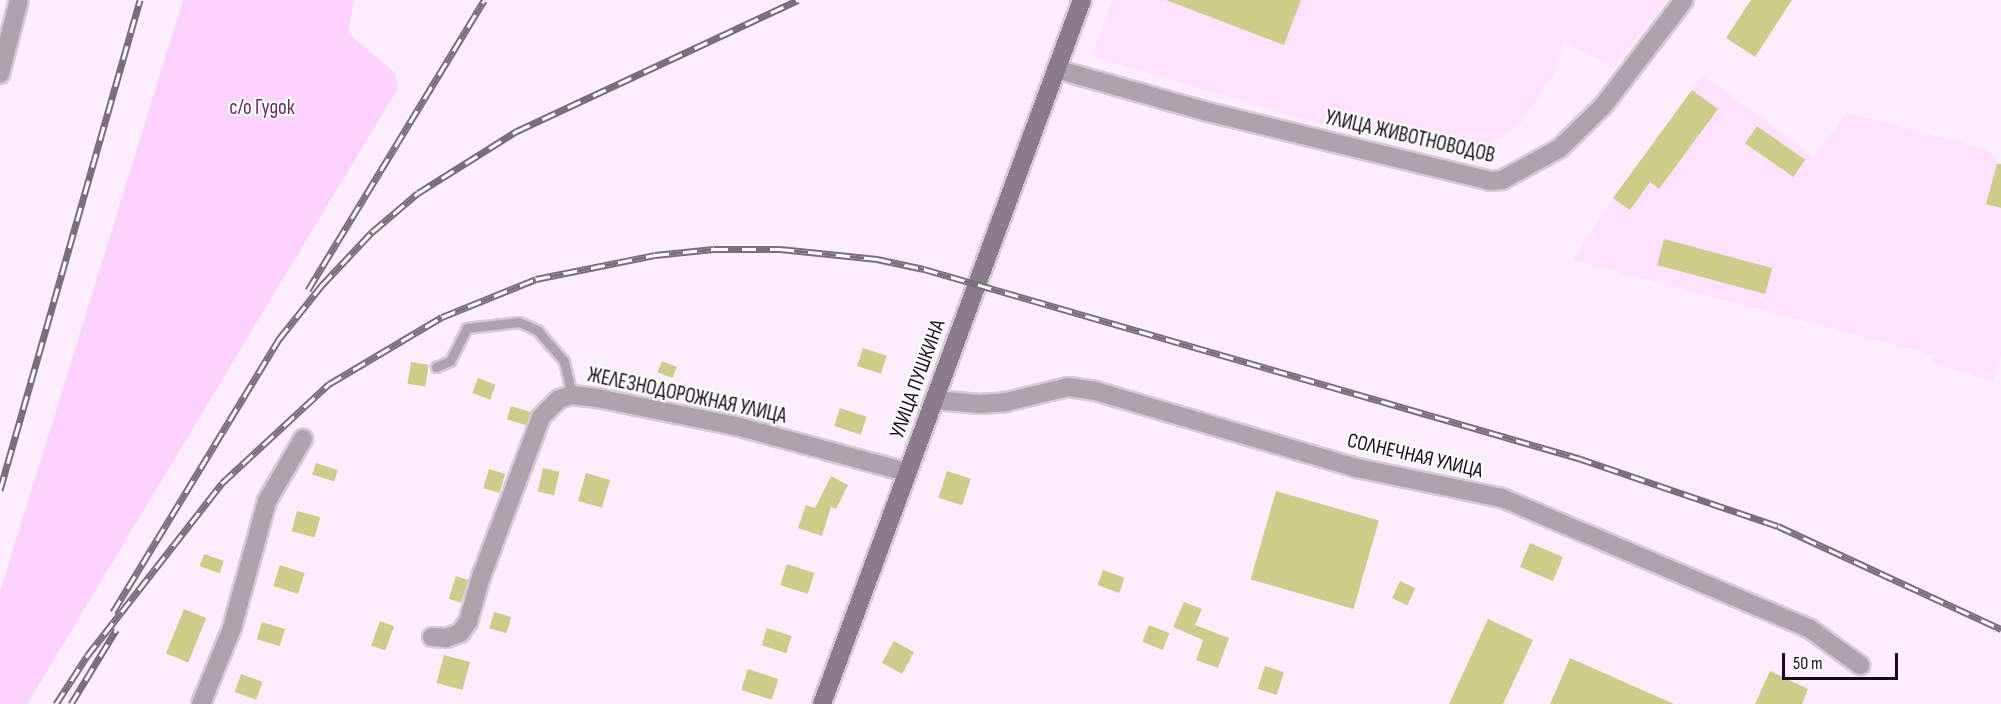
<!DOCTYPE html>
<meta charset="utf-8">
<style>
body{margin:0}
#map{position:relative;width:2001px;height:704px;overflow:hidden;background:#fceefc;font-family:"Sofia Sans Condensed",sans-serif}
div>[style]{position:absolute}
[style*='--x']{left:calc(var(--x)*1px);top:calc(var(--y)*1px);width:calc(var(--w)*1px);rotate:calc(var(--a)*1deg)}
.built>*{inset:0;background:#fee2ff}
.green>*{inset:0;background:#fdd2fe}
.building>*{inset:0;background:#cbcd88;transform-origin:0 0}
.roads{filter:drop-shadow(2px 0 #d7cad7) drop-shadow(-2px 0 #d7cad7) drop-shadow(0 2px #d7cad7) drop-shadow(0 -2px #d7cad7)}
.service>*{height:9px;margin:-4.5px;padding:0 4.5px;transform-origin:4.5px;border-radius:4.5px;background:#aca3ad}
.minor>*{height:18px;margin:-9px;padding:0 9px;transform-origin:9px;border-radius:9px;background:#aca3ad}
.secondary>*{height:18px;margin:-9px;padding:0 9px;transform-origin:9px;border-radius:9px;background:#8a7c8a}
.rail>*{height:7px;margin-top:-3.5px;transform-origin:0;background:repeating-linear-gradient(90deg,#fff 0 14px,#796e79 0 28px);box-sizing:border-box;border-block:2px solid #796e79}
span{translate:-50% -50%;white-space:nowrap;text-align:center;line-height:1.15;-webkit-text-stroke:4.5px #fff;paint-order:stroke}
.park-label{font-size:21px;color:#642a67}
.street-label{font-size:21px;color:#140c14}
.scale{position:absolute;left:1782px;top:653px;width:116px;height:27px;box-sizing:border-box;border:3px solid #140c14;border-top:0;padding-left:8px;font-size:18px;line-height:21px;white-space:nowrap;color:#140c14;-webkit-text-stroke:4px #fff;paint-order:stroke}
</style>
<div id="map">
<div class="built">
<div style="clip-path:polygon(1113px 0,1667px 0,1613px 68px,1564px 41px,1557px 69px,1518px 126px,1484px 147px,1453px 156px,1300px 118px,1092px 56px)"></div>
<div style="clip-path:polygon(1703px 75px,1814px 157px,1847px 113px,1985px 149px,2001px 164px,2001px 354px,1992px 381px,1932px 363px,1934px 355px,1573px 260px,1613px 198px)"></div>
</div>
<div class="green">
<div style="clip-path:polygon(183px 0,354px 0,348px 33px,395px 73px,398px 88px,27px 704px,0 704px,0 592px)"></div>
</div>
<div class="building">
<div style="clip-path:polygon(1166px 0,1301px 0,1284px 45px)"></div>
<div style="clip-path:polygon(1751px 0,1792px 0,1755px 57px,1726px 38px)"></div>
<div style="clip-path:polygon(1692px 90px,1718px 109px,1659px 189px,1650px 182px,1630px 210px,1613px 198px)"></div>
<div style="left:1757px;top:126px;width:59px;height:21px;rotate:35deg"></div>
<div style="clip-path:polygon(1997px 164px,2001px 164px,2001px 208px,1986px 204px)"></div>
<div style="left:1664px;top:239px;width:112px;height:27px;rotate:15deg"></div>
<div style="left:863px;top:348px;width:25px;height:19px;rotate:18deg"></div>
<div style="left:662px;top:361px;width:16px;height:12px;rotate:22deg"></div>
<div style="left:411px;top:362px;width:18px;height:22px;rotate:9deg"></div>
<div style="left:478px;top:378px;width:19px;height:16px;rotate:21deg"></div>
<div style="left:511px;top:406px;width:21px;height:14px;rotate:17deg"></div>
<div style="left:840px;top:408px;width:28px;height:19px;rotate:18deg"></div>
<div style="left:316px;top:463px;width:23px;height:12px;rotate:18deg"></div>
<div style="left:543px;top:468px;width:17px;height:24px;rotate:13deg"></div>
<div style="left:489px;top:469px;width:17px;height:20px;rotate:17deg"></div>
<div style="left:947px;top:471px;width:25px;height:28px;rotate:18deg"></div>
<div style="left:586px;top:473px;width:25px;height:29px;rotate:16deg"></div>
<div style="clip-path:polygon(831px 476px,848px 485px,836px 509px,831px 507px,822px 536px,798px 528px,806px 505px,815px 508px)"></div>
<div style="left:1276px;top:491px;width:107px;height:92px;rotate:16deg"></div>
<div style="left:297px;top:511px;width:24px;height:21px;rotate:15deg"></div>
<div style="left:1530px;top:543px;width:36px;height:26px;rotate:23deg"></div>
<div style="left:204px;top:554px;width:21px;height:13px;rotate:19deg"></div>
<div style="left:787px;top:564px;width:29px;height:22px;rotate:18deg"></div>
<div style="left:280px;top:565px;width:26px;height:22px;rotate:18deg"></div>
<div style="left:1103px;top:570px;width:23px;height:16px;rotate:20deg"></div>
<div style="left:456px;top:576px;width:13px;height:24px;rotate:18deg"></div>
<div style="left:1400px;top:581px;width:17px;height:19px;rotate:25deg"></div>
<div style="clip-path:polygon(1184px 602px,1202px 609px,1195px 625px,1229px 638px,1218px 668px,1196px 660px,1203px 640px,1173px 627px)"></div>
<div style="left:184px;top:609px;width:24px;height:48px;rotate:22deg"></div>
<div style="left:494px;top:612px;width:18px;height:17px;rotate:16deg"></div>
<div style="clip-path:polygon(1488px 619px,1533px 640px,1503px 704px,1449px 704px)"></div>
<div style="left:380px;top:621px;width:15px;height:26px;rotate:20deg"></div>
<div style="left:262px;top:622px;width:24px;height:18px;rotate:17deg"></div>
<div style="left:1149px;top:625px;width:22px;height:18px;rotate:22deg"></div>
<div style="left:767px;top:628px;width:26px;height:18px;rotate:18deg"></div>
<div style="left:894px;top:641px;width:23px;height:25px;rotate:29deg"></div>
<div style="left:444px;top:655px;width:27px;height:29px;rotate:15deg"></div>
<div style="clip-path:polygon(1570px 658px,1674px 704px,1550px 704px)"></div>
<div style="left:1265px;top:666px;width:20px;height:24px;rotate:18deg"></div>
<div style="left:748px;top:669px;width:32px;height:22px;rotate:18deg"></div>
<div style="clip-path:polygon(1770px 671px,1808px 689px,1802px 704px,1755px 704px)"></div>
<div style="left:241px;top:674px;width:23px;height:19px;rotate:20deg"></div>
</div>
<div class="roads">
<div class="service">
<div style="--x:436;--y:367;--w:15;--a:-23"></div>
<div style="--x:450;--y:361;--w:37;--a:-63"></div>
<div style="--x:467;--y:328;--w:52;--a:-6.6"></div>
<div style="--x:519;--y:322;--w:20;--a:24"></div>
<div style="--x:537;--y:330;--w:41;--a:48.9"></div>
<div style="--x:564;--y:361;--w:35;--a:77"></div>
</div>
<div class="minor">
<div style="--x:1056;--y:69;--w:158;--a:15.8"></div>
<div style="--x:1208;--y:112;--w:291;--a:13.7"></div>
<div style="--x:1491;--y:181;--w:11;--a:-5"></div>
<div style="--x:1502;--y:180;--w:66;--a:-28.9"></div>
<div style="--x:1560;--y:148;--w:60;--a:-44.3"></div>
<div style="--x:1603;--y:106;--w:133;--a:-52.6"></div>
<div style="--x:0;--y:74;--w:76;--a:-75.6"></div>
<div style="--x:934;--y:400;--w:46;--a:5"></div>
<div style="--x:980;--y:404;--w:26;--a:-4"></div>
<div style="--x:1006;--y:402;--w:64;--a:-13.6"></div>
<div style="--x:1068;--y:387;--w:27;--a:8"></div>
<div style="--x:1095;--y:391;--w:273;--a:16.4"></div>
<div style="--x:1357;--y:468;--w:148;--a:11.7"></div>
<div style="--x:1502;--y:498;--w:335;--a:23"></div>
<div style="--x:1810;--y:629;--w:62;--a:35.8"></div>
<div style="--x:432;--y:637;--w:14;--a:4"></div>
<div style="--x:446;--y:638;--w:15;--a:-20"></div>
<div style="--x:460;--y:633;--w:14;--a:-54"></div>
<div style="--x:468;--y:622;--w:47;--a:-73.9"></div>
<div style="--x:481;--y:577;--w:171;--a:-69.4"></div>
<div style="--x:541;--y:417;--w:25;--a:-45"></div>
<div style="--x:559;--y:399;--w:14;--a:-17"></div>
<div style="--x:572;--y:395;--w:25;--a:7"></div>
<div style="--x:597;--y:398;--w:142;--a:11.4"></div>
<div style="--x:736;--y:426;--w:177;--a:15.1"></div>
<div style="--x:201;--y:704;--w:82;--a:-67.8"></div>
<div style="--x:232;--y:628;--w:132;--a:-74.6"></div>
<div style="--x:267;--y:501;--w:72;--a:-59.9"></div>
</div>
<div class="secondary">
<div style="--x:822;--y:704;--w:750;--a:-69.73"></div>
</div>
</div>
<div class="rail">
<div style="--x:308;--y:290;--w:339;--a:-58.7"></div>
<div style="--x:0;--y:490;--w:510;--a:-74.05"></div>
<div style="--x:113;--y:612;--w:320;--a:-58.7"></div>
<div style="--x:279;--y:339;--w:69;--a:-51.5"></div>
<div style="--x:322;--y:285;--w:73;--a:-46.7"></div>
<div style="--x:372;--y:232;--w:60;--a:-40.3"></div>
<div style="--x:418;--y:193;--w:117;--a:-32.1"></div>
<div style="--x:517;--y:131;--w:310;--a:-25"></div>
<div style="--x:56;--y:704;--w:57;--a:-57.1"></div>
<div style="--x:87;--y:656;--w:219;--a:-52"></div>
<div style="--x:222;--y:483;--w:146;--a:-42.8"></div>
<div style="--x:329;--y:384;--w:131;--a:-30.7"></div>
<div style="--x:442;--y:317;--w:101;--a:-22"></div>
<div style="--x:536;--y:279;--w:121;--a:-11.4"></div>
<div style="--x:655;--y:255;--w:59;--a:-5.8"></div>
<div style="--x:714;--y:249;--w:66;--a:0"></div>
<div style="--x:780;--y:249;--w:98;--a:5.9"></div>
<div style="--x:877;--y:259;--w:48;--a:12"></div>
<div style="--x:924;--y:269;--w:681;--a:16.12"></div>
<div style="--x:1578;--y:458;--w:211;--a:18.8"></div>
<div style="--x:1778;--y:526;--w:246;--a:24.8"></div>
<div style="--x:71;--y:704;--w:87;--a:-58.7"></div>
</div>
<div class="park-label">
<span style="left:262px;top:108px">с/о Гудок</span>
</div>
<div class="street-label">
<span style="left:1410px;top:137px;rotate:13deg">УЛИЦА ЖИВОТНОВОДОВ</span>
<span style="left:918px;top:379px;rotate:-70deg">УЛИЦА ПУШКИНА</span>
<span style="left:687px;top:396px;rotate:12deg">ЖЕЛЕЗНОДОРОЖНАЯ УЛИЦА</span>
<span style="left:1415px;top:456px;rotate:13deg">СОЛНЕЧНАЯ УЛИЦА</span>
</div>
<div class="scale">50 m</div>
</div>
